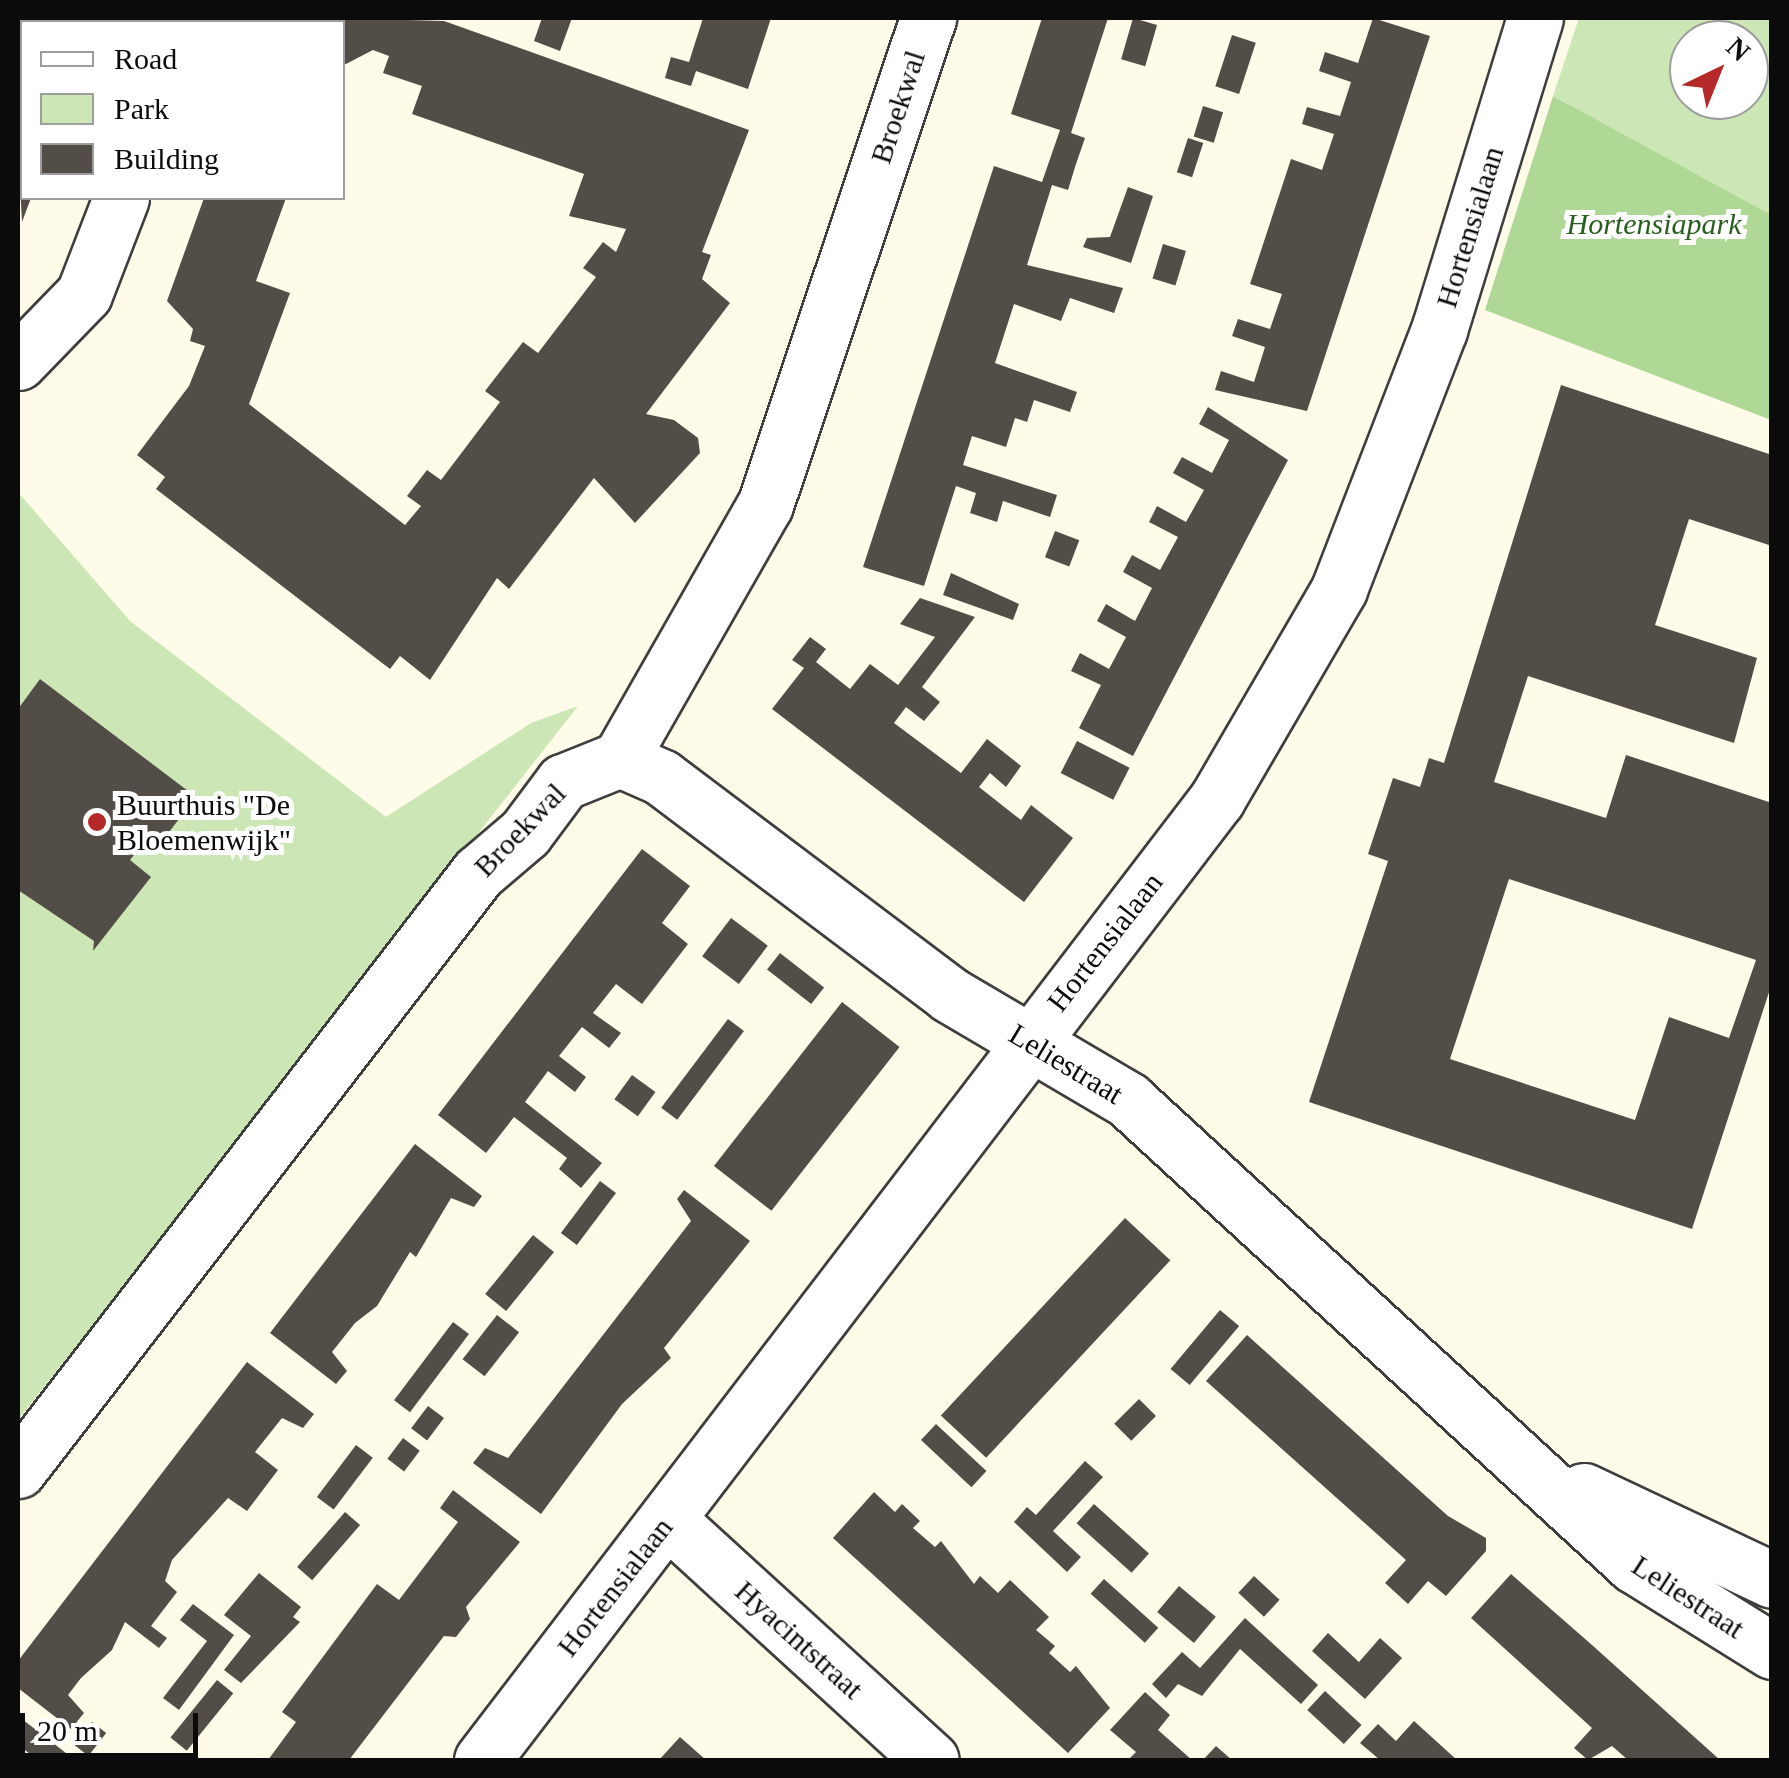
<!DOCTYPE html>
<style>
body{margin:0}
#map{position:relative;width:1789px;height:1778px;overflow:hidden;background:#fefbe9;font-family:"Times New Roman",serif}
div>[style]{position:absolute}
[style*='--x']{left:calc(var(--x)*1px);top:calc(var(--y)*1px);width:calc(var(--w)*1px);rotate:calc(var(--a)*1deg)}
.green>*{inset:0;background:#cce7b5}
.forest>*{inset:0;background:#afd795}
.building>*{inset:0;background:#534d48;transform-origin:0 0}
.roads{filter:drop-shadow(2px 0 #3e3e3e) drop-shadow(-2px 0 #3e3e3e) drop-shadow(0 2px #3e3e3e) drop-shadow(0 -2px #3e3e3e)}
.minor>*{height:55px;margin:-27.5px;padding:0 27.5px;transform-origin:27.5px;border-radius:27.5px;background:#fff}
.dots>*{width:28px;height:28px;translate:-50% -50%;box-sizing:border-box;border:5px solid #fff;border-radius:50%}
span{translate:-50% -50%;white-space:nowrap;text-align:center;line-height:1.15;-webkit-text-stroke:10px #fff;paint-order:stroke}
.street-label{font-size:30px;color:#0b0b0b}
.park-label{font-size:30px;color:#285f1e;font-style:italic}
.poi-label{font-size:30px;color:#0b0b0b}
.left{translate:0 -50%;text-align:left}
.frame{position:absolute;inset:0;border:20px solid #0b0b0b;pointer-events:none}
.legend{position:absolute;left:20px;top:20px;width:325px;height:180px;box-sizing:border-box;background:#fff;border:2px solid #9d9d9d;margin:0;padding:12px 18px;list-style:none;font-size:30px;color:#0b0b0b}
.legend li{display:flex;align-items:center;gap:20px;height:50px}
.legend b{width:50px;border:2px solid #9d9d9d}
.north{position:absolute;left:1669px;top:20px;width:100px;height:100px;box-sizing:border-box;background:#fff;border:2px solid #9d9d9d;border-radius:50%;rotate:43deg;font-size:28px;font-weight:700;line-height:40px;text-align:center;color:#0b0b0b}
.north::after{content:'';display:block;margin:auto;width:35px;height:45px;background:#b52928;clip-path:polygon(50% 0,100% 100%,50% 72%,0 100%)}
.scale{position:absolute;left:20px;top:1713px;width:178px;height:45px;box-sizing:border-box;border:5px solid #0b0b0b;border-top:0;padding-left:12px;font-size:30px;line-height:35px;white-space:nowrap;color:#0b0b0b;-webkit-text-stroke:8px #fff;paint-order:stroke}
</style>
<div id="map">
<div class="green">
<div style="clip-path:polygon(evenodd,1579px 18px,1771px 18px,1771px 392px,1568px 104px,1553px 96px,1579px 18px,1689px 40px,1749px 40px,1749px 100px,1689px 100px,1689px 40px)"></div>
<div style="clip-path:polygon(18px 492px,130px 621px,386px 817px,531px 723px,578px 706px,18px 1420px)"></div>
</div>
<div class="forest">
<div style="clip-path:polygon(1553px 96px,1771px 215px,1771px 420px,1485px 310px)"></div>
</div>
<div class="building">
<div style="clip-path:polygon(24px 18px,98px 18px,23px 22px)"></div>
<div style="clip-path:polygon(335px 18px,444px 21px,749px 130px,702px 252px,711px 255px,702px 279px,730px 303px,646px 414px,674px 420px,698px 438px,700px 453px,635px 523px,594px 478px,509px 589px,497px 578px,430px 680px,400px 656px,390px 669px,156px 489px,165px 477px,137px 455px,189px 386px,205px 346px,190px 341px,193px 329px,167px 301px,204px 198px,286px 198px,256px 281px,290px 293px,249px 404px,405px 525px,421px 506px,407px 496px,427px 470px,441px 480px,500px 402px,485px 391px,523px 342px,538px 353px,596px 277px,583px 268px,603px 242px,616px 252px,626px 229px,569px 216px,584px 174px,412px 114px,422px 86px,383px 73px,389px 56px,373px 50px,342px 66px)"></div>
<div style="clip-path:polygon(542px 18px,572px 18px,560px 51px,534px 41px)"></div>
<div style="clip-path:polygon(703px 18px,771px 18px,748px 89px,696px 71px,691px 86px,665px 78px,671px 57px,689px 62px)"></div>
<div style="clip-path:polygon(1042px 18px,1108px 18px,1071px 133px,1085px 138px,1076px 164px,1068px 190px,1052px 185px,1027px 265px,1123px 288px,1114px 313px,1070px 298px,1061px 321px,1014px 304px,995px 363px,1077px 392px,1070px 412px,1034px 400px,1027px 422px,1015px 418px,1006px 447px,972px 436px,963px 465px,1057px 495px,1050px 517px,1003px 501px,997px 522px,970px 513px,976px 493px,956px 486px,924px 586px,863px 567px,994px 166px,1042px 182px,1060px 130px,1011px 114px)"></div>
<div style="left:1133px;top:18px;width:25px;height:43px;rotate:16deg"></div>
<div style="clip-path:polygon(1373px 18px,1430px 36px,1307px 411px,1215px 390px,1221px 371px,1254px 382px,1265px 347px,1232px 336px,1238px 319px,1270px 329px,1282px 294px,1250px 284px,1291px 159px,1322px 170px,1334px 134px,1302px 124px,1307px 107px,1340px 116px,1351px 82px,1319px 71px,1325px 52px,1358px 63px)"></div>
<div style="left:1232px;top:35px;width:25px;height:54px;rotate:18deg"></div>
<div style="left:1203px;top:106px;width:21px;height:32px;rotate:17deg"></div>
<div style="left:1188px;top:138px;width:16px;height:36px;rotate:18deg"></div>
<div style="clip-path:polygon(18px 147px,22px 198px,31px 198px,22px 222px)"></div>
<div style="clip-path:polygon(1128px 187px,1153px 196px,1131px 263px,1083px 247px,1087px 238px,1110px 237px)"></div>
<div style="left:1163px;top:244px;width:24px;height:36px;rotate:17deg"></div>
<div style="clip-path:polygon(evenodd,1561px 385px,1772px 455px,1772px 546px,1689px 519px,1655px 625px,1757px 658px,1734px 743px,1528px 676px,1494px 782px,1606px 818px,1626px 755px,1772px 803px,1772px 983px,1692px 1229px,1309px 1102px,1388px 861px,1368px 854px,1393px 778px,1420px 787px,1429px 758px,1444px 763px,1561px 385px,1509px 879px,1756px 960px,1729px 1038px,1669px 1017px,1635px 1120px,1450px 1059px,1509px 879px)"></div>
<div style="clip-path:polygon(1208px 407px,1288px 460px,1133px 756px,1079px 728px,1101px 685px,1071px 671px,1080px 653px,1109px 669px,1126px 637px,1097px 621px,1106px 604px,1135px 621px,1152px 588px,1123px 572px,1132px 555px,1160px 570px,1178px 537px,1149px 522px,1157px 506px,1186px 522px,1204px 490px,1173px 473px,1182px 457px,1212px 473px,1229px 440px,1199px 424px)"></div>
<div style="left:1055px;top:531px;width:26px;height:28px;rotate:21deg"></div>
<div style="clip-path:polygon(951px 573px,1019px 604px,1013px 620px,943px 595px)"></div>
<div style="clip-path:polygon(920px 598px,975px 617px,922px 687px,940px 702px,924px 721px,906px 707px,894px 723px,961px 773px,987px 739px,1021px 766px,1006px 787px,990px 773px,979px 787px,1021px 820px,1031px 805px,1073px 838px,1024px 902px,772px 709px,804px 668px,792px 660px,810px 637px,826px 649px,816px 662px,850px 689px,870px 664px,898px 685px,935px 637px,900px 624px)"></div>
<div style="clip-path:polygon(40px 679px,196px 797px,152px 854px,141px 846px,130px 860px,151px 877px,93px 951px,94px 941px,18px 890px,18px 709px)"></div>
<div style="left:1077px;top:741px;width:59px;height:36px;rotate:27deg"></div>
<div style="clip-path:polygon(642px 849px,690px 886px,662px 923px,688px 944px,642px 1004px,616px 984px,593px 1013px,621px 1033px,609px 1048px,582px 1027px,559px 1056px,586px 1077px,575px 1092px,548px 1071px,525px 1102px,602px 1163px,581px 1188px,559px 1169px,567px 1158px,514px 1117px,486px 1153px,438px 1115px)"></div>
<div style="left:731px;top:918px;width:46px;height:48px;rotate:37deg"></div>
<div style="left:780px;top:953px;width:56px;height:21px;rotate:38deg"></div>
<div style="left:842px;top:1002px;width:73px;height:208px;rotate:38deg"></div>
<div style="left:728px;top:1019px;width:20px;height:111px;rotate:37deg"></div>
<div style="left:632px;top:1075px;width:29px;height:30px;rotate:36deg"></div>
<div style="clip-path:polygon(415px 1144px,482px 1196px,474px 1207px,451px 1198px,416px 1257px,410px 1252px,377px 1306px,355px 1323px,332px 1352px,347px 1371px,336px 1384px,270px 1333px)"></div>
<div style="left:600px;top:1181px;width:20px;height:65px;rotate:37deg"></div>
<div style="clip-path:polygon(684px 1190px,750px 1241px,664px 1348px,671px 1358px,622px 1404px,541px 1514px,473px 1463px,485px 1448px,508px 1458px,691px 1221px,677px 1199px)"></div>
<div style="left:1125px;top:1218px;width:62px;height:270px;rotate:43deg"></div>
<div style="left:533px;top:1235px;width:27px;height:76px;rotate:39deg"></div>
<div style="left:1220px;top:1310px;width:25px;height:77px;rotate:40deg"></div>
<div style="left:497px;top:1315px;width:28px;height:56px;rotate:38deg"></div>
<div style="left:453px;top:1322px;width:20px;height:98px;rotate:37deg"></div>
<div style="clip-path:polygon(1247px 1335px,1448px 1516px,1486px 1538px,1486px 1551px,1446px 1596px,1428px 1581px,1408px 1604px,1385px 1583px,1406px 1560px,1206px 1381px)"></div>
<div style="clip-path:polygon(247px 1362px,314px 1414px,303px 1428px,282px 1418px,255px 1452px,278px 1470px,247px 1511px,228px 1498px,172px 1560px,165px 1581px,177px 1592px,151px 1626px,167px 1638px,159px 1648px,125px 1622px,112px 1650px,81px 1678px,68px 1695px,84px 1713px,71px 1729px,18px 1688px,18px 1661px)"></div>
<div style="left:1139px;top:1399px;width:24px;height:35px;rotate:45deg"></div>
<div style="left:428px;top:1406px;width:20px;height:28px;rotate:37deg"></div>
<div style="left:936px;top:1424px;width:69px;height:22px;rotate:43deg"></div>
<div style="left:403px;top:1438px;width:21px;height:26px;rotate:37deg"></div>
<div style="left:356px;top:1445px;width:21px;height:65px;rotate:37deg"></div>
<div style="clip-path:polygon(1085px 1461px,1103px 1477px,1053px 1531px,1081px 1557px,1067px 1572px,1014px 1522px,1027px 1507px,1036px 1515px)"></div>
<div style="clip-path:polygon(453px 1490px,520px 1542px,466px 1607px,470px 1619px,456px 1637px,444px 1636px,349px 1760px,268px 1760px,296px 1722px,282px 1712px,377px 1584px,399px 1600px,458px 1522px,440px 1508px)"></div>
<div style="clip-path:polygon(874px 1492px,895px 1512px,902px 1504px,920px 1521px,913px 1528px,935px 1547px,941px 1541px,974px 1584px,980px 1576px,998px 1593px,1010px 1580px,1049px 1617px,1036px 1630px,1055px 1646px,1049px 1653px,1070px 1672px,1076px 1666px,1110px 1708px,1068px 1753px,833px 1538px)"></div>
<div style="left:1094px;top:1504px;width:74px;height:26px;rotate:42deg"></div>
<div style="left:345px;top:1512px;width:20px;height:73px;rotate:41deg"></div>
<div style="clip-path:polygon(259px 1573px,301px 1607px,293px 1617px,300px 1622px,241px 1683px,224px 1670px,251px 1636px,224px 1615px)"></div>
<div style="clip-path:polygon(1511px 1574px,1592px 1645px,1720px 1760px,1628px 1760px,1612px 1746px,1588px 1760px,1574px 1748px,1592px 1728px,1471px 1618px)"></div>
<div style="left:1254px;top:1576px;width:35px;height:23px;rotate:43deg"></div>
<div style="left:1104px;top:1579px;width:73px;height:20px;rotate:42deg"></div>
<div style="left:1179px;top:1586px;width:48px;height:34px;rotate:40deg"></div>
<div style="clip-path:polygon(193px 1604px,234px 1635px,179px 1710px,163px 1698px,207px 1641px,180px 1620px)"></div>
<div style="clip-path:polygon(1245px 1618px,1318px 1685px,1301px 1704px,1240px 1649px,1202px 1696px,1178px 1684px,1166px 1698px,1152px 1684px,1182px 1652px,1200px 1668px)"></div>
<div style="clip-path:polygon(1328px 1633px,1359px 1662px,1380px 1638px,1402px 1658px,1365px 1699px,1312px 1651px)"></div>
<div style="left:217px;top:1680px;width:21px;height:74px;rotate:39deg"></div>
<div style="left:1325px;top:1691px;width:50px;height:26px;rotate:43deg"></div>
<div style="clip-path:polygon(1145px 1692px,1170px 1715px,1158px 1730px,1192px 1760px,1128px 1760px,1136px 1752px,1110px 1730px)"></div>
<div style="clip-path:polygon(18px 1716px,44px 1736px,75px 1760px,38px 1760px,18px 1745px)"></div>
<div style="clip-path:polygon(1414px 1721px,1457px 1760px,1380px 1760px,1360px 1743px,1378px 1724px,1396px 1741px)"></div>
<div style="left:92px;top:1722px;width:18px;height:29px;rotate:38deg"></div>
<div style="clip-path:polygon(680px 1737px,706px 1760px,659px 1760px)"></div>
<div style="clip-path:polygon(1216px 1746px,1232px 1760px,1203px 1760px)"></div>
</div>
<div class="roads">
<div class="minor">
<div style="--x:182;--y:22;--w:4;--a:-63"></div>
<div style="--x:18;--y:362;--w:95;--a:-45.9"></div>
<div style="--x:84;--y:294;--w:103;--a:-68.9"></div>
<div style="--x:620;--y:759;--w:45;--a:23.7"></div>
<div style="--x:661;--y:777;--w:362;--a:37"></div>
<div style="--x:950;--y:995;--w:207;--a:30.5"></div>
<div style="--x:1128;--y:1100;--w:687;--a:42.58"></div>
<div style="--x:1634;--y:1565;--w:163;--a:31.9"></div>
<div style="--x:18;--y:1470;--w:754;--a:-52.39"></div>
<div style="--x:478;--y:873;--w:62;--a:-40.4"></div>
<div style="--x:525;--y:833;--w:64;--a:-53.3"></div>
<div style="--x:563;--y:782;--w:61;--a:-22"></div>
<div style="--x:620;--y:759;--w:292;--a:-60.3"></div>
<div style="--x:765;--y:505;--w:514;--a:-71.49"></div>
<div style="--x:1584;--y:1491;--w:208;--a:25.3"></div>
<div style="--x:667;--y:1519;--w:357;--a:42.4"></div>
<div style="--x:482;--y:1760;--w:1210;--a:-52.59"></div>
<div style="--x:1217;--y:799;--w:243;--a:-59.8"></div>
<div style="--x:1339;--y:589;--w:278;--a:-68.9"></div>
<div style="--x:1439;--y:330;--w:326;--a:-72.9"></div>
</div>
</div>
<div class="dots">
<div style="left:97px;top:822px;background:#b52928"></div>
</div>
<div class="street-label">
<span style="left:898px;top:107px;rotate:-72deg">Broekwal</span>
<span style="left:1470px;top:227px;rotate:-73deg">Hortensialaan</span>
<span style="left:520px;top:830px;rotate:-46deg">Broekwal</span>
<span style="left:1105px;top:942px;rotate:-52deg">Hortensialaan</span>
<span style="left:1066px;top:1064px;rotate:31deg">Leliestraat</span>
<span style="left:615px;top:1587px;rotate:-52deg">Hortensialaan</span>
<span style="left:1688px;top:1597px;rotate:33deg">Leliestraat</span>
<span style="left:799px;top:1640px;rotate:42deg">Hyacintstraat</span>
</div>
<div class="park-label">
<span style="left:1654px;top:224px">Hortensiapark</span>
</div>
<div class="poi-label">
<span class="left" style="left:117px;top:822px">Buurthuis "De<br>Bloemenwijk"</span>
</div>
<div class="frame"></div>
<ul class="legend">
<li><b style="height:12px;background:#fff"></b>Road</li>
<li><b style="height:28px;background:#cce7b5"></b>Park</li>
<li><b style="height:28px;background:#534d48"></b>Building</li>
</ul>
<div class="north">N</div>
<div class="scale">20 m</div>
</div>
